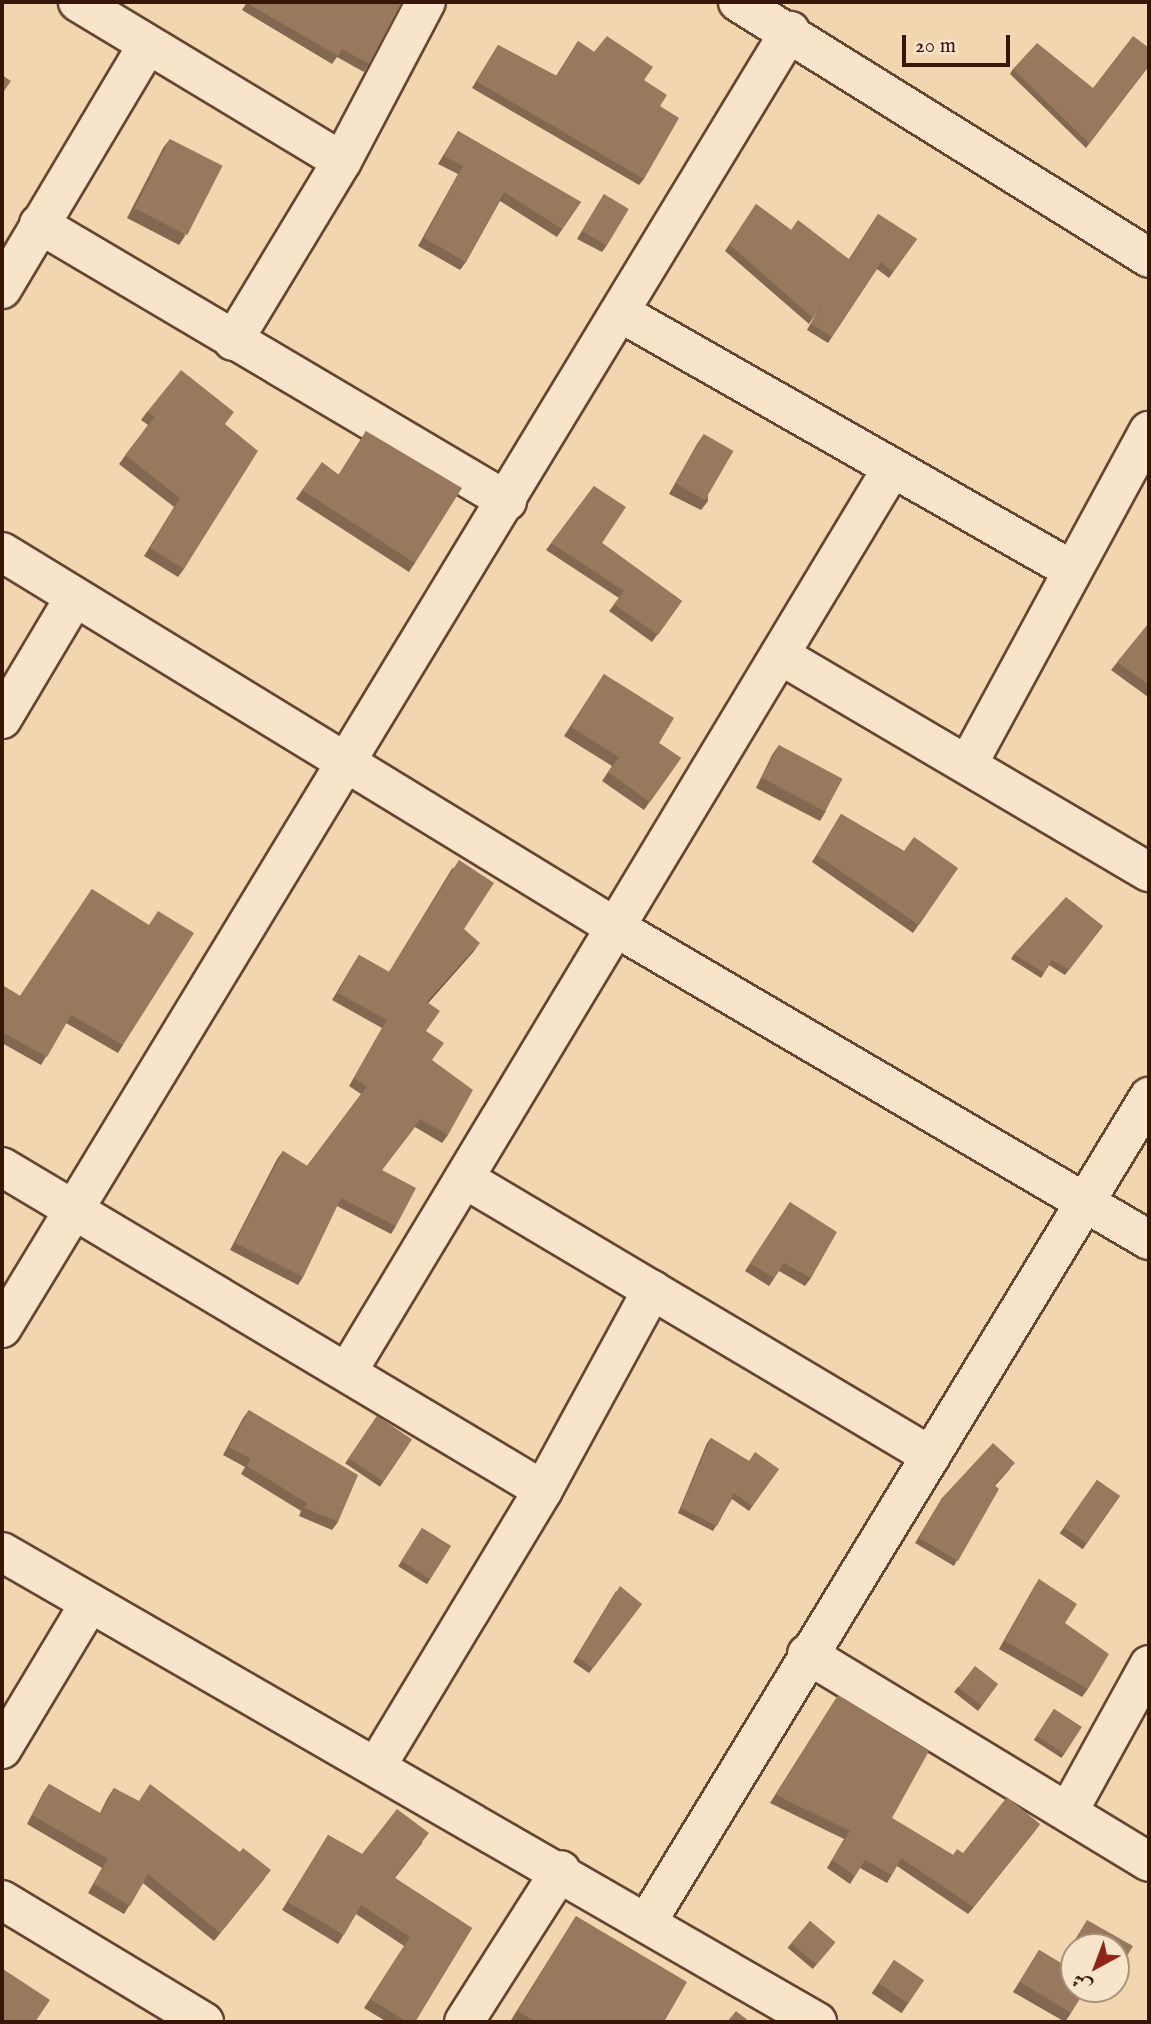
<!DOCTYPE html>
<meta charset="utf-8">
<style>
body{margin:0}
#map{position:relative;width:1151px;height:2024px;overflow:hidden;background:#f2d6af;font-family:"IM FELL English",Amiri,serif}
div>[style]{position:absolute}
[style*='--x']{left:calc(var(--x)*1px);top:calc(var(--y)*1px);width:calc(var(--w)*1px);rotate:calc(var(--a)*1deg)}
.roads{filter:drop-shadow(2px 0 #664531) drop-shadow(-2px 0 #664531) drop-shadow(0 2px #664531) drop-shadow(0 -2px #664531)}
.minor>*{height:38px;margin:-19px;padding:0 19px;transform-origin:19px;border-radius:19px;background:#f7e4cb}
.wall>*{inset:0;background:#836851;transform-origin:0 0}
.shaded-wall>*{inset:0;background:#6a5542}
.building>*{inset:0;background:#98795e;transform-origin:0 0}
span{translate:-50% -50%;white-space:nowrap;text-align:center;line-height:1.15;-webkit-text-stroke:5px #f7e4cb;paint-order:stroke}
.frame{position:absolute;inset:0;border:4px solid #371507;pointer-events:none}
.north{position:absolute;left:1060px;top:1933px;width:70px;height:70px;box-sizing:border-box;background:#f7e4cb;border:2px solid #aa917d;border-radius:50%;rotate:221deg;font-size:19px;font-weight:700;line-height:28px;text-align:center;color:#371507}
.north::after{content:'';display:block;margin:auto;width:24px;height:32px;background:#8f2418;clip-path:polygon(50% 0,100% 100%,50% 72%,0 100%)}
.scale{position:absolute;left:902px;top:35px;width:108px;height:32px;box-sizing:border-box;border:4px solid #371507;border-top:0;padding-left:9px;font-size:21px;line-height:24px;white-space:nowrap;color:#371507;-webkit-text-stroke:5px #f7e4cb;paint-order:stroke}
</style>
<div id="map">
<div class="roads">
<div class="minor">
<div style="--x:78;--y:2;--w:308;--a:31.1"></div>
<div style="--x:738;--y:2;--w:484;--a:31.9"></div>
<div style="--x:39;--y:224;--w:544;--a:30.62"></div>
<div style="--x:2;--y:289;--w:283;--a:-59.2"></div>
<div style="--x:621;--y:313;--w:517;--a:29.69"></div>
<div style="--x:233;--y:341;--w:210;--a:-58.8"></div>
<div style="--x:342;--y:161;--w:180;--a:-62.2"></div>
<div style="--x:2;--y:552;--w:719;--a:31.46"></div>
<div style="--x:615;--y:927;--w:619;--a:30.38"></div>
<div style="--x:780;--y:655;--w:428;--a:30.5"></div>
<div style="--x:2;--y:719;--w:141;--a:-59.2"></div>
<div style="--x:969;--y:762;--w:377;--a:-61.5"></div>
<div style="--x:2;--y:1167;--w:630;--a:30.84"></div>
<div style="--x:465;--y:1179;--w:542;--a:30.73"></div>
<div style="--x:2;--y:1328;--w:1518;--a:-58.72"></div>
<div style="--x:349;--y:1369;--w:1052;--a:-58.92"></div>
<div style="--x:2;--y:1552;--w:941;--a:29.97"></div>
<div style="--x:807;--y:1654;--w:400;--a:31.3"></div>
<div style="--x:2;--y:1749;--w:167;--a:-59"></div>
<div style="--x:376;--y:1767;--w:323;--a:-58.9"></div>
<div style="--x:543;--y:1490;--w:228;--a:-61.4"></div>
<div style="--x:1068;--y:1812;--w:168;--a:-61.1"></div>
<div style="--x:2;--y:1900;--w:236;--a:31.1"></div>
<div style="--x:647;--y:1922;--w:966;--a:-58.68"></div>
<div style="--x:464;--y:2022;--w:180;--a:-57.5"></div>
</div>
</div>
<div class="wall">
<div style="clip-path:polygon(247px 2px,402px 2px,369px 64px,364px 72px,337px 57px,332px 64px,242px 10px)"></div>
<div style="clip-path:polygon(578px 41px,594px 52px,644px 80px,660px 106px,644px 179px,639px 185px,472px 88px,498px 45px,556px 76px)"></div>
<div style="clip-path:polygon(1149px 66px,1086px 148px,1010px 74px,1013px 69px,1093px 88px)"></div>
<div style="clip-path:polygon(458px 131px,581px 202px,557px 237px,500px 201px,466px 262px,460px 270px,418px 246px,458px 174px,438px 164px)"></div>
<div style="clip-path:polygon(170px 139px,185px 236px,179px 245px,127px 218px,163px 148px)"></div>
<div style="clip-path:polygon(604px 194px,607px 245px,602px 252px,577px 239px)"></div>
<div style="clip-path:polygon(756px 204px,791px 230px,849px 259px,878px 214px,917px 239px,889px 278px,877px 269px,828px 343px,807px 330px,819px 309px,809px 324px,725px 251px)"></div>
<div style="clip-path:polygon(147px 412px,225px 424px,184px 569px,178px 577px,144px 556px,174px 507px,119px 464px,148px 425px,141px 420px)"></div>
<div style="clip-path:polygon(366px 431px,415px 563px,409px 572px,296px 499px,302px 490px,339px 474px)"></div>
<div style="clip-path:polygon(704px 434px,708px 501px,701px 510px,669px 494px,697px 444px)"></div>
<div style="clip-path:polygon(594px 486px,602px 543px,682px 601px,652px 642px,609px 611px,619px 598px,546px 550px)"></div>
<div style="clip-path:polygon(1149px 623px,1149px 696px,1148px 697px,1111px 670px)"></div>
<div style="clip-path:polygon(604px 674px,659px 743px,681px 758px,644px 810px,602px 781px,612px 766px,564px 736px)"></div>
<div style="clip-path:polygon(779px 745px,826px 811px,820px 821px,756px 788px,772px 755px)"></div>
<div style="clip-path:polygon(841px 814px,904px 851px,958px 868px,913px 933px,812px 862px)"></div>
<div style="clip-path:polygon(453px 867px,464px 929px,474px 951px,428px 1003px,426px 1031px,448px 1135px,442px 1143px,415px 1127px,382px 1170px,396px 1226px,391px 1234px,337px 1206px,303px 1277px,298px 1285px,230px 1250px,277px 1159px,283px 1151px,307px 1166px,361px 1094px,349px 1086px,382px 1028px,332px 1000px,354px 963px,359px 955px,389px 972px)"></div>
<div style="clip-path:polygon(92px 889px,123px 1045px,118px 1053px,66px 1023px,41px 1065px,2px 1043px,2px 985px,20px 996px)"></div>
<div style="clip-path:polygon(1103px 926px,1065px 975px,1049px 965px,1041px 978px,1011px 959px,1014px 954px)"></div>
<div style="clip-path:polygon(790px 1202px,811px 1278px,805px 1286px,779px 1271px,769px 1286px,745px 1271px)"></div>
<div style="clip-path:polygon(249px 1410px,338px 1522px,332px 1530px,299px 1516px,301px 1511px,241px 1474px,245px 1467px,223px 1455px,243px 1418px)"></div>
<div style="left:377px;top:1416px;width:42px;height:57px;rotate:34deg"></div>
<div style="clip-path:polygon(711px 1438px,749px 1461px,779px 1469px,749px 1511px,732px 1499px,713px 1531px,678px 1513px,707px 1443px)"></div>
<div style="clip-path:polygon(1011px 1468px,995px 1486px,954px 1566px,915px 1543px,942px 1498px)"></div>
<div style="left:1097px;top:1480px;width:28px;height:65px;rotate:35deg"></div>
<div style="left:422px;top:1528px;width:34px;height:45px;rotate:32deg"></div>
<div style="clip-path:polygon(1039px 1579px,1065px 1623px,1088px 1689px,1082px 1697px,999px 1649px,1034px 1587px)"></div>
<div style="clip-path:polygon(616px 1591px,642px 1604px,589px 1673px,573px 1662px)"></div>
<div style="clip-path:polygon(998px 1684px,978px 1711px,954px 1692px,958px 1687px)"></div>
<div style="clip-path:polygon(833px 1703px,892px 1818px,953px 1855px,963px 1853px,1040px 1824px,968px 1914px,897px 1866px,887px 1883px,860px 1868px,850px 1884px,827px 1868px,844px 1839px,770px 1803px)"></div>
<div style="left:1054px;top:1709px;width:33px;height:37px;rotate:33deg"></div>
<div style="clip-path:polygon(49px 1784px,100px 1813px,108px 1797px,114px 1788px,265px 1878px,214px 1941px,143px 1883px,124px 1914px,88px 1893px,102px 1868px,27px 1824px,43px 1793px)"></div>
<div style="clip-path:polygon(328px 1835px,362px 1854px,423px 1842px,395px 1878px,472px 1928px,415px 2022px,387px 2022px,364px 2008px,404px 1946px,356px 1914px,338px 1944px,282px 1910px)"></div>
<div style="clip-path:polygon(576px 1916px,664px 2022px,515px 2022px,511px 2020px)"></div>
<div style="clip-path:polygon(1087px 1920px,1074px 1947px,1071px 2013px,1065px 2022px,1013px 1992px,1039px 1950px,1061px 1963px)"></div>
<div style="left:810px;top:1921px;width:33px;height:35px;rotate:40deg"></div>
<div style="left:894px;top:1960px;width:36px;height:40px;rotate:34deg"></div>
<div style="clip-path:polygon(1097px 1989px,1108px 1989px,1104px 1993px)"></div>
</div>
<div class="shaded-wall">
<div style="clip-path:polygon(480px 943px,474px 951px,422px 1010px,427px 1002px)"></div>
<div style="clip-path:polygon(1040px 1824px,1035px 1831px,968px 1914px,973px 1907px)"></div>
</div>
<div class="building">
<div style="clip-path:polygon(248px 2px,402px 2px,369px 64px,342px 49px,338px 56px,247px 3px)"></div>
<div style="clip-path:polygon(607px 36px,653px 67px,644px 80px,667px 95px,660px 106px,679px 118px,644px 179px,476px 81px,498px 45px,557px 76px,578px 41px,594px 52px)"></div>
<div style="clip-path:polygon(1133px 36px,1149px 48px,1149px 66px,1089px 143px,1013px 69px,1037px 43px,1093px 88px)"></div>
<div style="clip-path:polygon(2px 75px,11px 81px,2px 94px)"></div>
<div style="clip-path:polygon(458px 131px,581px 202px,562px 229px,504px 192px,466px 262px,424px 238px,463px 166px,444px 156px)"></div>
<div style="left:170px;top:139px;width:59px;height:78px;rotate:27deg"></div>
<div style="left:604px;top:194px;width:29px;height:43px;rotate:31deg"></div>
<div style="clip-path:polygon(756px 204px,791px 230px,798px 220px,850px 260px,878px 214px,917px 239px,893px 272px,881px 262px,832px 337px,811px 324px,824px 303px,813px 318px,730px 245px)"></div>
<div style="clip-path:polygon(181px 370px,234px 412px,225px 424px,258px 451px,184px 569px,150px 548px,180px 498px,125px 455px,155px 417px,147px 412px)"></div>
<div style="clip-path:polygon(366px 431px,462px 488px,415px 563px,302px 490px,322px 462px,339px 475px)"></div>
<div style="left:704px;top:434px;width:34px;height:57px;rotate:30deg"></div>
<div style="clip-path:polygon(594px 486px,626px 507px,602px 543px,682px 601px,658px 635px,614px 604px,624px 591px,551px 543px)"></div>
<div style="clip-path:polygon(1149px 623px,1149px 685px,1117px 662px)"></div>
<div style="clip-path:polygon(604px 674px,674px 718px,659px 743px,681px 758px,650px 802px,608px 772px,619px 757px,571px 727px)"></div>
<div style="left:779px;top:745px;width:72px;height:37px;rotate:28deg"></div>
<div style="clip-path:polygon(841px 814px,904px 851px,914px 837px,958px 868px,919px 925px,817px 855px)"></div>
<div style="clip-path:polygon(459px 860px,494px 883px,464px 929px,480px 943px,427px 1002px,440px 1011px,426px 1031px,444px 1043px,432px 1060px,473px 1090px,448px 1135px,420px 1119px,382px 1170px,416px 1188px,396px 1226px,341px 1198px,303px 1277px,235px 1243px,283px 1151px,307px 1166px,367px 1087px,354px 1078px,387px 1020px,338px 993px,359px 955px,389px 972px)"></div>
<div style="clip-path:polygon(92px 889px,149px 925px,158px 911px,194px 933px,123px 1045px,71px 1015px,47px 1057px,2px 1032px,2px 985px,20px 996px)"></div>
<div style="clip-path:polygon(1066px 897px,1103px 926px,1069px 970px,1052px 960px,1044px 973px,1014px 954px)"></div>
<div style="clip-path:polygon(790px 1202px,837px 1232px,811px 1278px,784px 1263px,774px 1278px,750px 1263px)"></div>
<div style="clip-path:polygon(249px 1410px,358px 1475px,338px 1522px,305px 1508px,307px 1503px,247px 1466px,251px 1459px,229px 1447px)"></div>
<div style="left:377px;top:1416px;width:42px;height:51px;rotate:34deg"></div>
<div style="clip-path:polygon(711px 1438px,749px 1461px,755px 1452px,779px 1469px,752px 1506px,734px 1493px,717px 1526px,681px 1508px)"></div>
<div style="clip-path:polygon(993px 1443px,1015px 1463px,994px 1485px,999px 1489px,958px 1561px,919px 1538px,942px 1498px)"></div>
<div style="left:1097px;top:1480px;width:28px;height:58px;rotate:35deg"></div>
<div style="left:422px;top:1528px;width:34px;height:39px;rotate:32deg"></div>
<div style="clip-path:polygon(1039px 1579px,1077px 1604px,1065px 1623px,1109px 1654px,1088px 1689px,1005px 1641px)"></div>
<div style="clip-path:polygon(620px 1586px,642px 1604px,593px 1668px,577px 1657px)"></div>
<div style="left:975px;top:1666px;width:29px;height:27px;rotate:38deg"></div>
<div style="clip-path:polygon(838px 1695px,929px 1751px,892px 1818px,953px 1855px,957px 1849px,963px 1853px,1007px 1797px,1040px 1824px,973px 1907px,901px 1858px,892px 1875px,865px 1860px,855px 1876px,832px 1860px,850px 1831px,776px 1795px)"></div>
<div style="left:1054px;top:1709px;width:33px;height:32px;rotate:33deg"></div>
<div style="clip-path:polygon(49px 1784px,101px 1814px,114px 1788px,139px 1801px,150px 1784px,240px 1852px,243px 1848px,271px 1870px,220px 1933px,148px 1874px,130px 1906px,94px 1884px,108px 1859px,32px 1815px)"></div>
<div style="clip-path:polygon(397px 1809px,429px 1833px,394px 1878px,472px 1928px,415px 2022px,407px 2022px,370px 1999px,410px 1937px,361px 1905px,344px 1935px,288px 1902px,328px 1835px,362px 1854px)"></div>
<div style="clip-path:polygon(576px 1916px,687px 1982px,664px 2022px,549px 2022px,545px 2020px,544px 2022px,536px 2022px,518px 2011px)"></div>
<div style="clip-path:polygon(1087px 1920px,1133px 1946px,1116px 1975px,1116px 1947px,1074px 1947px,1074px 1989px,1086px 1989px,1071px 2013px,1020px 1982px,1039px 1950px,1062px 1964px)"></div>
<div style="left:810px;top:1921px;width:33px;height:29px;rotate:40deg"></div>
<div style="left:894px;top:1960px;width:36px;height:28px;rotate:34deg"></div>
<div style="clip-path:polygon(3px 1969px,50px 2000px,35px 2022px,2px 2022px)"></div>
<div style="clip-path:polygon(736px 2011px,750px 2022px,727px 2022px)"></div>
</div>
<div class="frame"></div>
<div class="north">ش</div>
<div class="scale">20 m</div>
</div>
